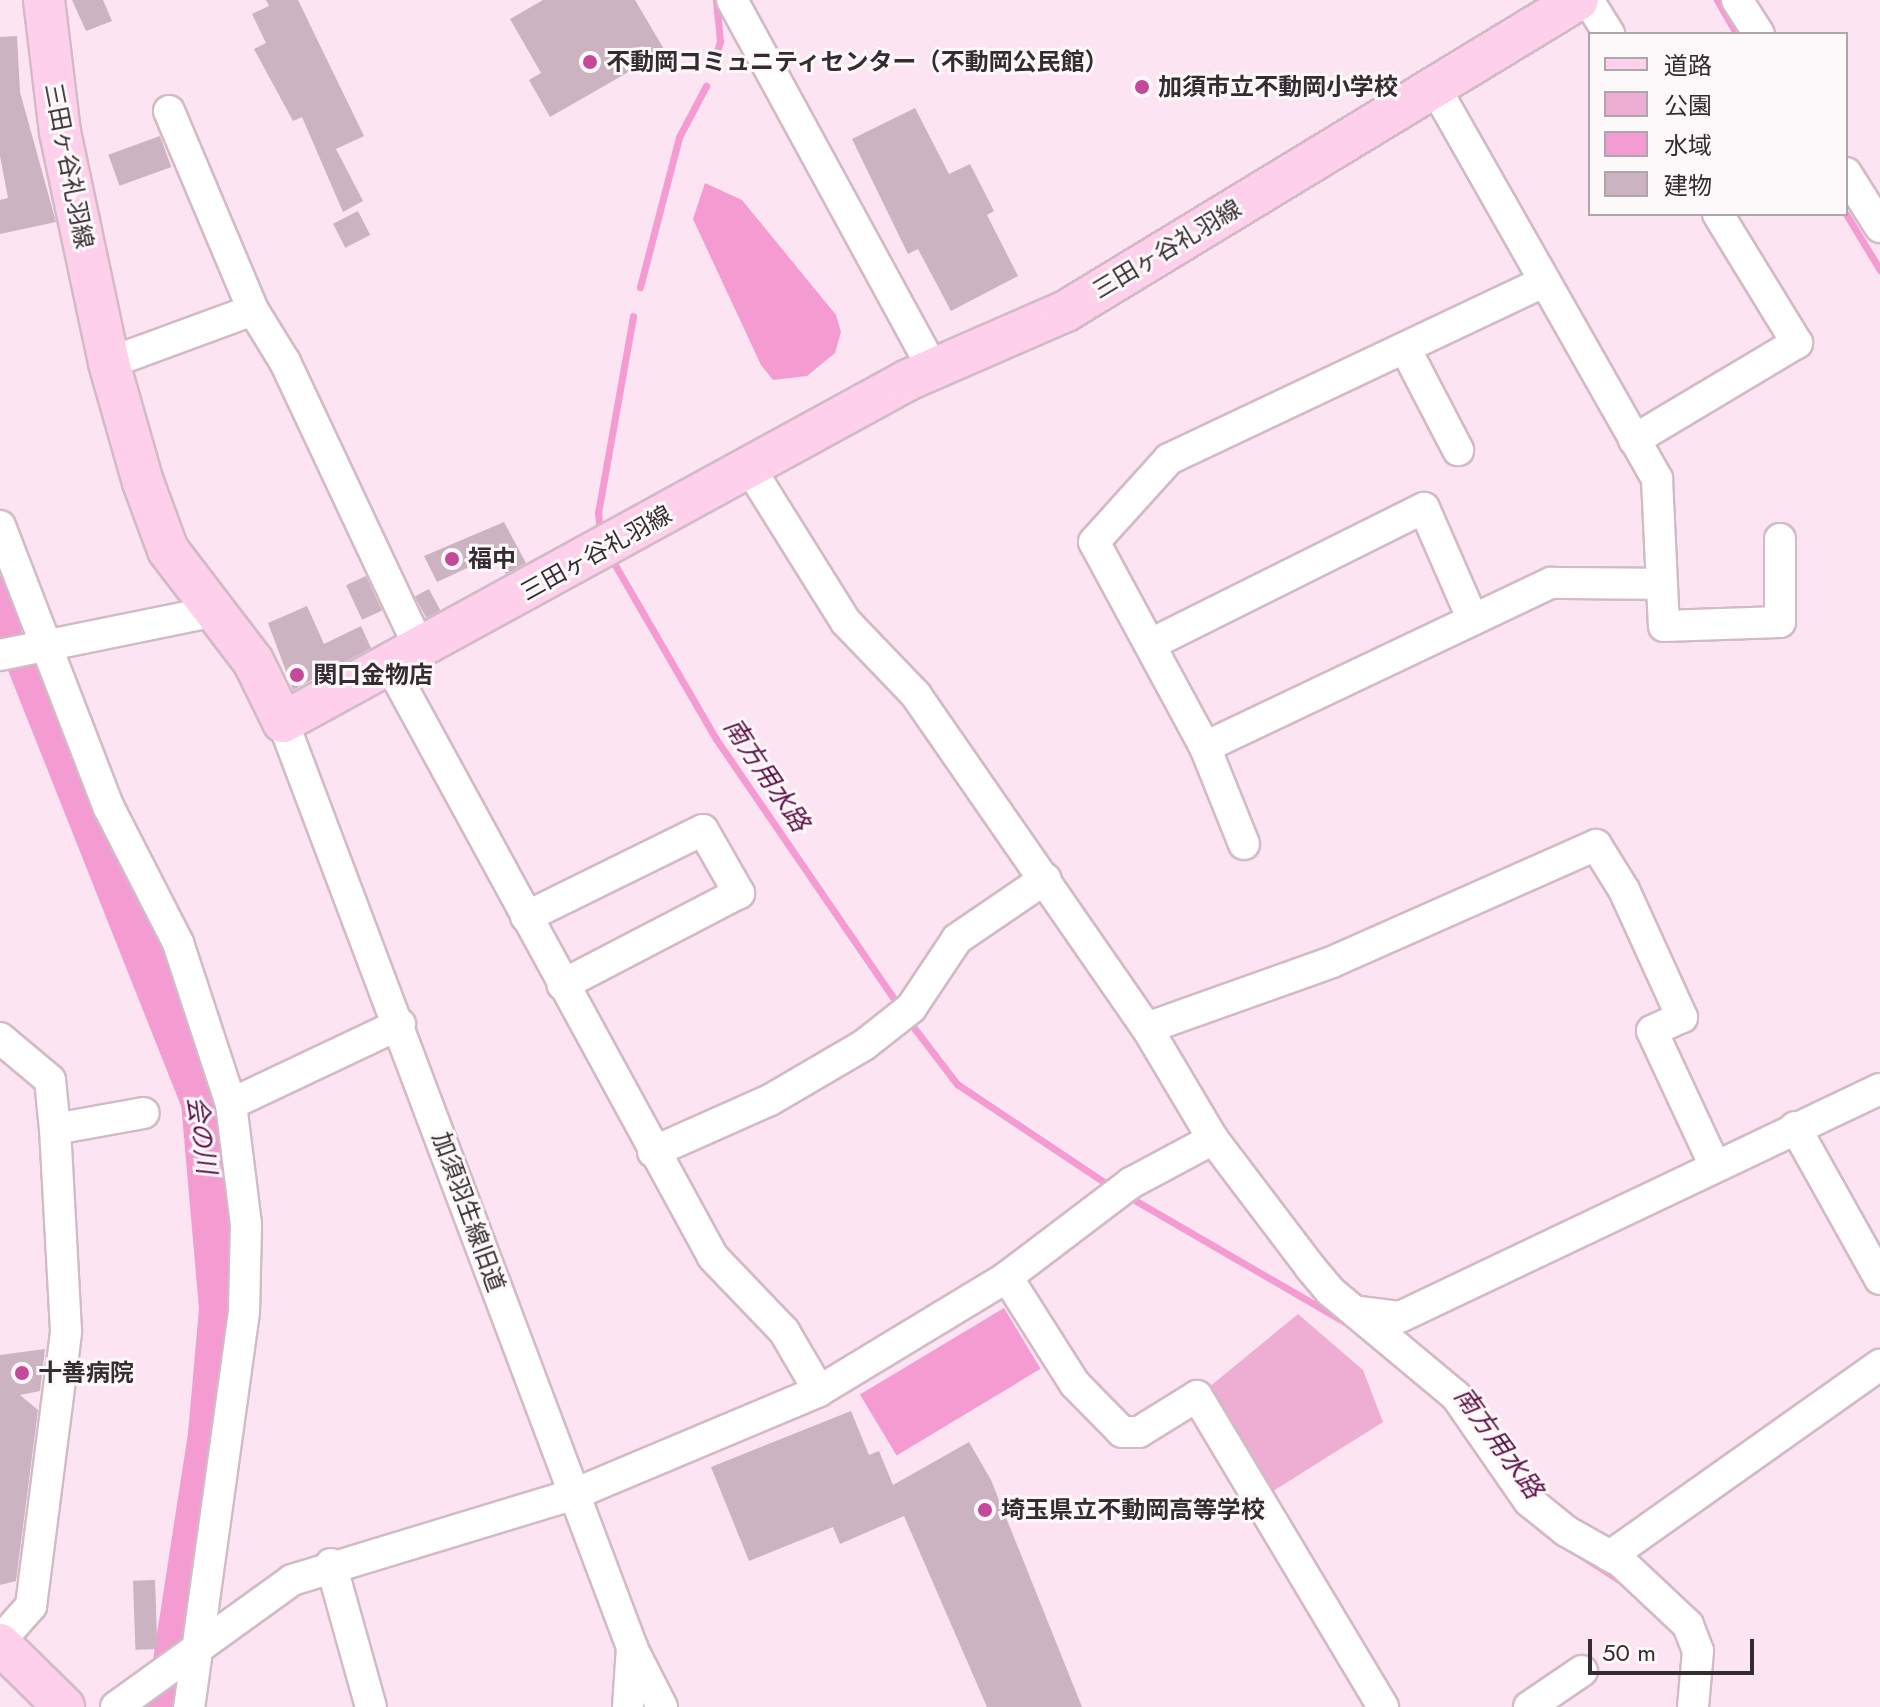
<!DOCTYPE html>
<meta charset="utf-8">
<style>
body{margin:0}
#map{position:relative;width:1880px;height:1707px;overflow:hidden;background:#fde4f2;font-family:Jost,"Noto Sans JP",sans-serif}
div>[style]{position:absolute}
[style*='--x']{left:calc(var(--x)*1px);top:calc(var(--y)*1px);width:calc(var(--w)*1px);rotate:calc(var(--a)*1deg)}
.green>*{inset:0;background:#eeadd3}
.water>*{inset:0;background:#f49bd1;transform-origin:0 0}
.stream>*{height:7px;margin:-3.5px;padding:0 3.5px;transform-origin:3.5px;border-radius:3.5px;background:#f49bd1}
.river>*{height:40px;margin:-20px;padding:0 20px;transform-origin:20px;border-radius:20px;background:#f49bd1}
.building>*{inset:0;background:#ccb3c1;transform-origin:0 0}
.roads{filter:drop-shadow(2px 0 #d2bac7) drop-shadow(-2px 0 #d2bac7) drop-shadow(0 2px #d2bac7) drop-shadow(0 -2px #d2bac7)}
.minor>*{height:30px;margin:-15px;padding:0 15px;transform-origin:15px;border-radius:15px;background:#fff}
.major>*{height:40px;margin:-20px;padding:0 20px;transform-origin:20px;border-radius:20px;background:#fed0eb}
.dots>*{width:22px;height:22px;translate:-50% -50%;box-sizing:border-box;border:4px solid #fdf8fa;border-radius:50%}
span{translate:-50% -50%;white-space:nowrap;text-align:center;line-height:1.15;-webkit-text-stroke:6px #fdf8fa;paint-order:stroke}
.poi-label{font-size:24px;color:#352c31;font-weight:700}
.left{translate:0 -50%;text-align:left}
.street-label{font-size:24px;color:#352c31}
.water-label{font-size:26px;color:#5e1046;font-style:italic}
.legend{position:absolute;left:1588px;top:32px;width:260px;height:184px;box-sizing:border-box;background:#fdf8fa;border:2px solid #ada6aa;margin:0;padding:10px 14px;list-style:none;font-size:24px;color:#352c31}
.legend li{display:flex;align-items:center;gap:16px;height:40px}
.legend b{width:40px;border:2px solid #ada6aa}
.scale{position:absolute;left:1588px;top:1639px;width:166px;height:36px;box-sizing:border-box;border:4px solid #352c31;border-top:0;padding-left:10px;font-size:24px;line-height:28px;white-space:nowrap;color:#352c31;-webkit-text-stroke:6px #fdf8fa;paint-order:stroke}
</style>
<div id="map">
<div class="green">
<div style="clip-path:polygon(1298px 1314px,1363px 1370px,1383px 1422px,1270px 1493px,1208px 1388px)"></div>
</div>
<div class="water">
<div style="clip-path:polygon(705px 183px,742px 200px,836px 315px,841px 332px,835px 353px,807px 376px,773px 380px,761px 365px,693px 219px)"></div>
<div style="left:1004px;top:1308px;width:71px;height:168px;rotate:59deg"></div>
</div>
<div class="stream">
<div style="--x:1717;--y:0;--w:39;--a:60"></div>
<div style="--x:713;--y:63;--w:23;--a:-72"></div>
<div style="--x:720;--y:41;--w:41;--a:-95.6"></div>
<div style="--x:1846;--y:214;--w:66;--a:58.7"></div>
<div style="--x:640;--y:287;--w:155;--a:-75.4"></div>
<div style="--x:679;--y:137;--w:58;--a:-62.1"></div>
<div style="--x:600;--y:534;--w:21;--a:-95"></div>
<div style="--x:598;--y:513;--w:200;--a:-79.9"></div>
<div style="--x:611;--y:558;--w:209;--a:59.9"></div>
<div style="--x:716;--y:739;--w:324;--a:55.6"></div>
<div style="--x:908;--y:1020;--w:81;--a:52.6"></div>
<div style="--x:957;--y:1084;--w:184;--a:33.7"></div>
<div style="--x:1131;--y:1198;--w:251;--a:30.1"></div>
<div style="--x:1542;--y:1530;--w:99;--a:33"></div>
</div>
<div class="river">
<div style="--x:0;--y:596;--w:544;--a:68.34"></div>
<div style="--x:201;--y:1102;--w:208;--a:85"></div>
<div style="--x:219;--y:1309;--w:126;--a:95"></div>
<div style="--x:208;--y:1435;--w:275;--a:98.8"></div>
</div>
<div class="building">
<div style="clip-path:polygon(72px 0,103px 0,112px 21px,86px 31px)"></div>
<div style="clip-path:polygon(266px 0,298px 0,364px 136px,336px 149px,363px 201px,343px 212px,302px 117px,293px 121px,254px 49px,266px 43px,252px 14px,269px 6px)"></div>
<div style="clip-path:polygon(543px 0,635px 0,665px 51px,550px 117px,529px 80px,541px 73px,510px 19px)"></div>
<div style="clip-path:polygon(17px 36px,20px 92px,56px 222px,0 234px,0 200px,8px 198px,0 156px,0 37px)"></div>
<div style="clip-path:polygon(915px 108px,949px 174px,970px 164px,994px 211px,987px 215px,1018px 276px,951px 311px,918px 249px,908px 254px,852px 139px)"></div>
<div style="left:160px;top:136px;width:33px;height:55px;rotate:70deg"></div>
<div style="left:358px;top:211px;width:27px;height:28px;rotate:63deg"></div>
<div style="clip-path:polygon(504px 522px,526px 563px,506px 574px,493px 556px,437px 582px,424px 556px)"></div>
<div style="left:366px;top:576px;width:38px;height:22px;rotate:65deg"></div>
<div style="left:429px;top:589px;width:24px;height:16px;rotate:62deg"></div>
<div style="clip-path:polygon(307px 606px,324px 644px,361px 626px,371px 648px,293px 690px,268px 623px)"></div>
<div style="clip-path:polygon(45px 1349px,40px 1391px,20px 1395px,38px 1410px,16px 1581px,0 1585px,0 1355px)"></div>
<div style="clip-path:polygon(851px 1411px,869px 1455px,879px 1451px,893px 1485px,969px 1442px,991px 1480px,1082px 1707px,987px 1707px,904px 1516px,840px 1544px,833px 1527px,749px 1561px,711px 1467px)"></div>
<div style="left:155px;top:1580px;width:69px;height:22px;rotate:88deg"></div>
</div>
<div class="roads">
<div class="minor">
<div style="--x:732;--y:0;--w:420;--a:61.4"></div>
<div style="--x:1588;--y:0;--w:40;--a:58"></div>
<div style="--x:1737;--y:0;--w:40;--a:57.1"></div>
<div style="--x:1434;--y:86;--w:452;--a:60.4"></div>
<div style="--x:1657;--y:479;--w:147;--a:87.3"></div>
<div style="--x:1664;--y:626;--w:116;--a:-2"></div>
<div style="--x:1780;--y:622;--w:83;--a:-90"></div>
<div style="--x:169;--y:111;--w:216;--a:67.1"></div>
<div style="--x:253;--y:310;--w:61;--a:58.4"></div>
<div style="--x:285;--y:362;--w:317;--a:64.8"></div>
<div style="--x:1846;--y:173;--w:64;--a:57.8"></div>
<div style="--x:1406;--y:350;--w:113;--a:62.5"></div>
<div style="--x:109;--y:363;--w:153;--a:-20.2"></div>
<div style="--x:1634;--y:440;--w:190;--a:-30.8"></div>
<div style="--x:1797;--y:343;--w:151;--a:-121.5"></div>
<div style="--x:749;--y:467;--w:183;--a:58"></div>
<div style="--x:846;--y:622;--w:101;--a:46.2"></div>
<div style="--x:916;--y:695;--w:405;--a:55.3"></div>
<div style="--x:1147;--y:1028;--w:129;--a:59.3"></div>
<div style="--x:1213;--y:1139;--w:161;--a:52.8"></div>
<div style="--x:1310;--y:1267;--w:31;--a:50"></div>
<div style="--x:1330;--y:1291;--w:164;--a:39.8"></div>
<div style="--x:1456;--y:1396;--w:128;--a:55.2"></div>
<div style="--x:1529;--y:1501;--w:48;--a:39"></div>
<div style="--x:1566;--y:1531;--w:63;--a:29.4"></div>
<div style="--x:1621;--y:1562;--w:92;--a:43.2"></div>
<div style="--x:1688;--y:1625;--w:28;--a:69"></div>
<div style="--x:1698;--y:1651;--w:56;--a:95.1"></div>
<div style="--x:0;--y:526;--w:302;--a:68.9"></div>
<div style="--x:109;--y:808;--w:152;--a:62.9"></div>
<div style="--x:178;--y:943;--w:169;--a:71.8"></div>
<div style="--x:231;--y:1104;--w:122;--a:82.9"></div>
<div style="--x:246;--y:1225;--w:87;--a:91.3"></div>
<div style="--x:244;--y:1312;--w:399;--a:97.9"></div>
<div style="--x:1151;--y:644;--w:305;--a:-26.5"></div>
<div style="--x:1424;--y:508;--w:122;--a:66.4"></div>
<div style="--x:0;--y:655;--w:215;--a:-11.5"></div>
<div style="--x:390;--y:665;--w:674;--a:61.38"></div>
<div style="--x:713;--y:1257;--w:103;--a:46.2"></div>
<div style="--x:784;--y:1331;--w:69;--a:59.7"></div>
<div style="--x:283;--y:722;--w:989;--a:69.33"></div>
<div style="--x:632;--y:1647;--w:60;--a:93.8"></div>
<div style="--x:1205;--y:747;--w:383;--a:-25.4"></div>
<div style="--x:1551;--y:583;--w:111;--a:0.5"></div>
<div style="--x:1244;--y:844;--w:105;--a:-111.9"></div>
<div style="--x:1205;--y:747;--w:233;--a:-118.4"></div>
<div style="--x:1094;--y:542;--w:112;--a:-47.9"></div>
<div style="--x:1169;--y:459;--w:412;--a:-25.3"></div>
<div style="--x:526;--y:917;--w:197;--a:-26.2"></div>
<div style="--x:703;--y:830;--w:73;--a:60.3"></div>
<div style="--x:739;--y:893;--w:199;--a:152.5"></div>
<div style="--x:1147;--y:1028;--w:196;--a:-19.6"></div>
<div style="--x:1332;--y:962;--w:289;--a:-23.9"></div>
<div style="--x:1596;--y:845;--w:53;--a:58.1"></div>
<div style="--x:1624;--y:890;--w:140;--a:65.5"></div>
<div style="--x:1682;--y:1017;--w:33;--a:155"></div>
<div style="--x:1652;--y:1031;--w:147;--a:65"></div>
<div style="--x:0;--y:1038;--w:65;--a:40"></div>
<div style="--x:50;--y:1080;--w:49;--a:84.2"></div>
<div style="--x:55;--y:1129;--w:90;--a:-10.2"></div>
<div style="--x:231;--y:1104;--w:187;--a:-25.3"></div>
<div style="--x:1795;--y:1127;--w:174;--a:60.8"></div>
<div style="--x:653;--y:1152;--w:128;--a:-24"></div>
<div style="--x:770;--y:1100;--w:109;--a:-30.3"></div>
<div style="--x:864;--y:1045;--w:60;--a:-38.2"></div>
<div style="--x:911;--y:1008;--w:83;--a:-56.3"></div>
<div style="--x:957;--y:939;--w:107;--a:-34.3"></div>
<div style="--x:1007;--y:1277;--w:127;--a:57.6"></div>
<div style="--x:1075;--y:1384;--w:67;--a:45.6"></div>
<div style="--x:1122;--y:1432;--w:17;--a:0"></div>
<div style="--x:1139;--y:1432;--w:68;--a:-31.8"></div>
<div style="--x:1197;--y:1396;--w:362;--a:59.1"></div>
<div style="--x:1359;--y:1312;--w:41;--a:7"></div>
<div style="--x:1400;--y:1317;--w:531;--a:-25.41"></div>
<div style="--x:1610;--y:1556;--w:331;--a:-35.3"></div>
<div style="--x:331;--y:1564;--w:148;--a:74.4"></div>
<div style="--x:0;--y:1641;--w:47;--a:-48.5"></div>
<div style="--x:31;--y:1606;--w:277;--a:-82.7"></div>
<div style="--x:66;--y:1331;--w:202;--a:-93.1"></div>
<div style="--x:632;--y:1648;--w:66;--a:63"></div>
<div style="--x:116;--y:1707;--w:217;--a:-35.8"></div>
<div style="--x:292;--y:1580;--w:293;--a:-16.9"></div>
<div style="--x:572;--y:1495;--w:268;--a:-22.8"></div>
<div style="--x:819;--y:1391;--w:220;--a:-31.2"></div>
<div style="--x:1007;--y:1277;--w:156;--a:-37.2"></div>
<div style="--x:1131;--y:1183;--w:93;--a:-28.2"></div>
<div style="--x:1529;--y:1707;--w:64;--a:-34.2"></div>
</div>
<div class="major">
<div style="--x:44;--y:0;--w:133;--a:83.1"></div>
<div style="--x:60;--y:132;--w:236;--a:78"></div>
<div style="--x:109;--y:363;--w:124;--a:74.1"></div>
<div style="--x:143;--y:482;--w:72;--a:69.8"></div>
<div style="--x:168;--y:550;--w:140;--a:52.6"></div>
<div style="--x:253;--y:661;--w:68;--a:63.8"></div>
<div style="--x:283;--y:722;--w:712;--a:-28.69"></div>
<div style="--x:908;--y:380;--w:172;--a:-23.6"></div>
<div style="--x:1066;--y:311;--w:599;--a:-31.28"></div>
<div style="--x:0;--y:1644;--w:90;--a:44.5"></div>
</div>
</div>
<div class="dots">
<div style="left:590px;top:62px;background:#c4499a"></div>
<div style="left:1142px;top:87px;background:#c4499a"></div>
<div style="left:452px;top:559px;background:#c4499a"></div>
<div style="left:297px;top:675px;background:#c4499a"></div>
<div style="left:22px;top:1373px;background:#c4499a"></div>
<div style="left:985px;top:1510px;background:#c4499a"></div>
</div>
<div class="poi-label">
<span class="left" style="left:606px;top:62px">不動岡コミュニティセンター（不動岡公民館）</span>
<span class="left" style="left:1158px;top:87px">加須市立不動岡小学校</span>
<span class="left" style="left:468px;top:559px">福中</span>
<span class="left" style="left:313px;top:675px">関口金物店</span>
<span class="left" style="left:38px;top:1373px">十善病院</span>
<span class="left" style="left:1001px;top:1510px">埼玉県立不動岡高等学校</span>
</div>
<div class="street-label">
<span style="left:69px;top:166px;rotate:79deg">三田ヶ谷礼羽線</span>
<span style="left:1167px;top:249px;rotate:-31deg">三田ヶ谷礼羽線</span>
<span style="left:596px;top:553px;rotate:-29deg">三田ヶ谷礼羽線</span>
<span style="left:469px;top:1212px;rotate:70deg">加須羽生線旧道</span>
</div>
<div class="water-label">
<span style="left:766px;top:775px;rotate:56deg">南方用水路</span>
<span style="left:201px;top:1135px;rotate:82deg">会の川</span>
<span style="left:1498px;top:1443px;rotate:54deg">南方用水路</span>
</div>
<ul class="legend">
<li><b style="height:10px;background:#fed0eb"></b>道路</li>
<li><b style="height:22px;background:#eeadd3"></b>公園</li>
<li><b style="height:22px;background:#f49bd1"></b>水域</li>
<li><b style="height:22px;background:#ccb3c1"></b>建物</li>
</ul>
<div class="scale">50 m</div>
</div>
